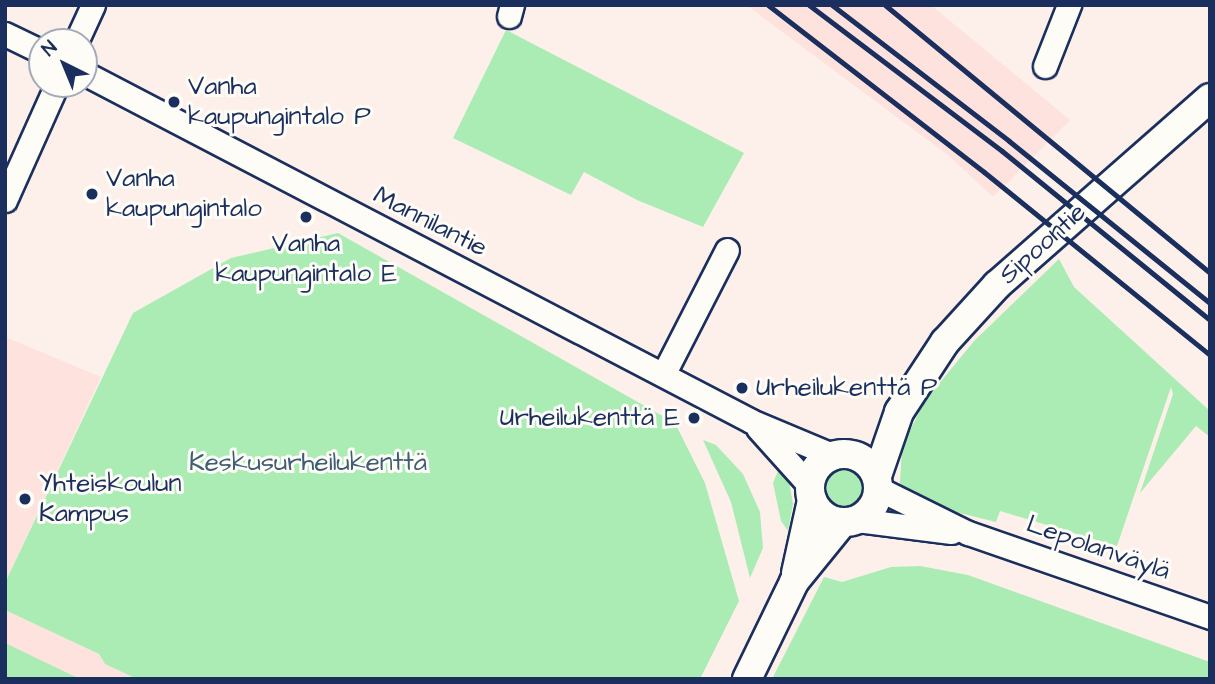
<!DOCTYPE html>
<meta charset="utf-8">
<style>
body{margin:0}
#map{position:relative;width:1215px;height:684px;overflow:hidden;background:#fdf0eb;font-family:"Architects Daughter",sans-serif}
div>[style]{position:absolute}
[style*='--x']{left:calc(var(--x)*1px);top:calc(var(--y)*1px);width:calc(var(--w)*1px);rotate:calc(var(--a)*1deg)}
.built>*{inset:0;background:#fde2dd}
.green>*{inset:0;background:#abecb5}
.round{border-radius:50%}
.roads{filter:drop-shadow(2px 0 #1b2f5e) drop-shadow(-2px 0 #1b2f5e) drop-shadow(0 2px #1b2f5e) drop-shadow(0 -2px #1b2f5e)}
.minor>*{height:23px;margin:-11.5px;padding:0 11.5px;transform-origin:11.5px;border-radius:11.5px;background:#fdfcf7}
.tertiary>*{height:28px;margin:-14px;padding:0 14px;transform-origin:14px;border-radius:14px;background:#fdfcf7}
.tertiary>.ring{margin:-14px;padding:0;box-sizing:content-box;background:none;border:28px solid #fdfcf7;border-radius:50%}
.rail>*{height:5px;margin:-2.5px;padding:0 2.5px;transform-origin:2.5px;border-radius:2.5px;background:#1b2f5e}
.dots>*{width:19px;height:19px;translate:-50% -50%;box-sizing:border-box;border:4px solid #fdfcf7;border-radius:50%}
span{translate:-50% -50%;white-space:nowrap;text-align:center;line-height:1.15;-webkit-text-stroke:6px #fdfcf7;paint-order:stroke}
.poi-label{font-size:26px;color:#1b2f5e}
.left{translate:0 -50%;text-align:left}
.right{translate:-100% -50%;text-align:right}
.street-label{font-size:26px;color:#1b2f5e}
.park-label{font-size:26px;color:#3f5e74}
.frame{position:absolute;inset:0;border:7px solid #1b2f5e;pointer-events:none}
.north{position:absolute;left:28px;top:28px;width:70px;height:70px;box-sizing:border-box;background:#fdfcf7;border:2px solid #a3aaba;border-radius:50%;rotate:317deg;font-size:19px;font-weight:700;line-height:28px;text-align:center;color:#1b2f5e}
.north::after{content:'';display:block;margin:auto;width:24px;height:32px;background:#1b2f5e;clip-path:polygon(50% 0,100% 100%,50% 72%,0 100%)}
</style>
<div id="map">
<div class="built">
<div style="clip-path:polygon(746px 5px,931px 5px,1070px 120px,993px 197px,948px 155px)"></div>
<div style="clip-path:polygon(5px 337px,101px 377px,5px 583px)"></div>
<div style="clip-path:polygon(5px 610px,99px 654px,105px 664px,137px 679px,5px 679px)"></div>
</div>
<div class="green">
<div style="clip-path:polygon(506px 30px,744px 153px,703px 227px,637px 200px,584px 172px,571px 195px,453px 138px)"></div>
<div style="clip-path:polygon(338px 233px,675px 423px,705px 483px,739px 601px,700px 679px,137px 679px,105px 664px,99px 654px,5px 610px,5px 583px,133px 313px,231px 258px)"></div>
<div style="clip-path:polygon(1059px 259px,1074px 287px,1210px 411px,1210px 437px,1196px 426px,1140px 493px,1173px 394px,1171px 387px,1117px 546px,1000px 511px,996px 522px,919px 503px,900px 483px,902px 447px,924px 402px,974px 341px)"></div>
<div style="clip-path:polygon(703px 440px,716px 445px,743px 474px,760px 512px,763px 548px,750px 578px,731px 502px)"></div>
<div class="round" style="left:822px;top:466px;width:44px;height:44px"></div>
<div style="clip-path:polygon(780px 466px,788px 475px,793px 504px,788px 531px,781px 521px,773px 483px)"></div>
<div style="clip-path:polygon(920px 566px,968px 575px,1210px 662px,1210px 679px,772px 679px,824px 577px,842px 582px,891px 567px)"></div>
<div style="clip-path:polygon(5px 643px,80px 679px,5px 679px)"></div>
</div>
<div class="roads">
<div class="minor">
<div style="--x:509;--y:16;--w:11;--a:-75"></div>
<div style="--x:5;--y:34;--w:41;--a:25.9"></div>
<div style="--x:76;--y:42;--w:41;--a:-65.3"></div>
<div style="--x:1045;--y:66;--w:66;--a:-68.5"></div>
<div style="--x:84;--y:73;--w:752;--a:27.55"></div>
<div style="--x:751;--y:421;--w:88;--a:22.8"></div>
<div style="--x:5;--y:200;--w:127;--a:-65.9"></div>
<div style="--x:664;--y:373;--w:138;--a:-62.9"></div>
<div style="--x:758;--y:428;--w:78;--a:48.1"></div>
<div style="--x:879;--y:489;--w:99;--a:26.3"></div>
<div style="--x:968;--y:533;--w:256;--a:19.1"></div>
<div style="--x:857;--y:520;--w:95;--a:7.3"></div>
</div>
<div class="tertiary">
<div class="ring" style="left:810px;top:454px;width:40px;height:40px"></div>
<div style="--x:877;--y:476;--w:68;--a:-71"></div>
<div style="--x:899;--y:412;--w:84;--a:-56.7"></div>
<div style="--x:945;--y:342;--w:77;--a:-47.6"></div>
<div style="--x:997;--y:285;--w:283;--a:-41.3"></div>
<div style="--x:796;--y:573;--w:75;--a:-77.6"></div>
<div style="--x:747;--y:679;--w:108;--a:-64.1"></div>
<div style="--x:794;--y:582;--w:76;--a:-50.9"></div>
</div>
</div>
<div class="rail">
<div style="--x:768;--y:5;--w:273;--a:37.7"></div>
<div style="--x:984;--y:172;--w:291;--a:39"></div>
<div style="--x:809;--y:5;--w:242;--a:37.1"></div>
<div style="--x:1002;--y:151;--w:268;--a:39.1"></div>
<div style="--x:832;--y:5;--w:223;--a:37.5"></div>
<div style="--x:1009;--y:141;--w:258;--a:38.9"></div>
<div style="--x:885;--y:5;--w:421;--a:39.5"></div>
</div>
<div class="dots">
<div style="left:174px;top:102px;background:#1b2f5e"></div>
<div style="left:92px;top:194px;background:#1b2f5e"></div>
<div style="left:306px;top:217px;background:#1b2f5e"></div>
<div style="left:742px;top:388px;background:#1b2f5e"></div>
<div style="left:694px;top:418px;background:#1b2f5e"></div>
<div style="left:25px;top:499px;background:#1b2f5e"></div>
</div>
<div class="poi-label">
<span class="left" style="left:188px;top:102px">Vanha<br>kaupungintalo P</span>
<span class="left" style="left:106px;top:194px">Vanha<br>kaupungintalo</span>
<span style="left:306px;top:259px">Vanha<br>kaupungintalo E</span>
<span class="left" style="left:756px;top:388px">Urheilukenttä P</span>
<span class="right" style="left:680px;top:418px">Urheilukenttä E</span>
<span class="left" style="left:39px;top:499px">Yhteiskoulun<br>Kampus</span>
</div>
<div class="street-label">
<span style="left:430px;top:222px;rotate:27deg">Mannilantie</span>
<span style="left:1043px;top:244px;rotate:-42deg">Sipoontie</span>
<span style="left:1098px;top:548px;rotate:19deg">Lepolanväylä</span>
</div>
<div class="park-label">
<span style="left:308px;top:463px">Keskusurheilukenttä</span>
</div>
<div class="frame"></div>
<div class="north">N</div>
</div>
